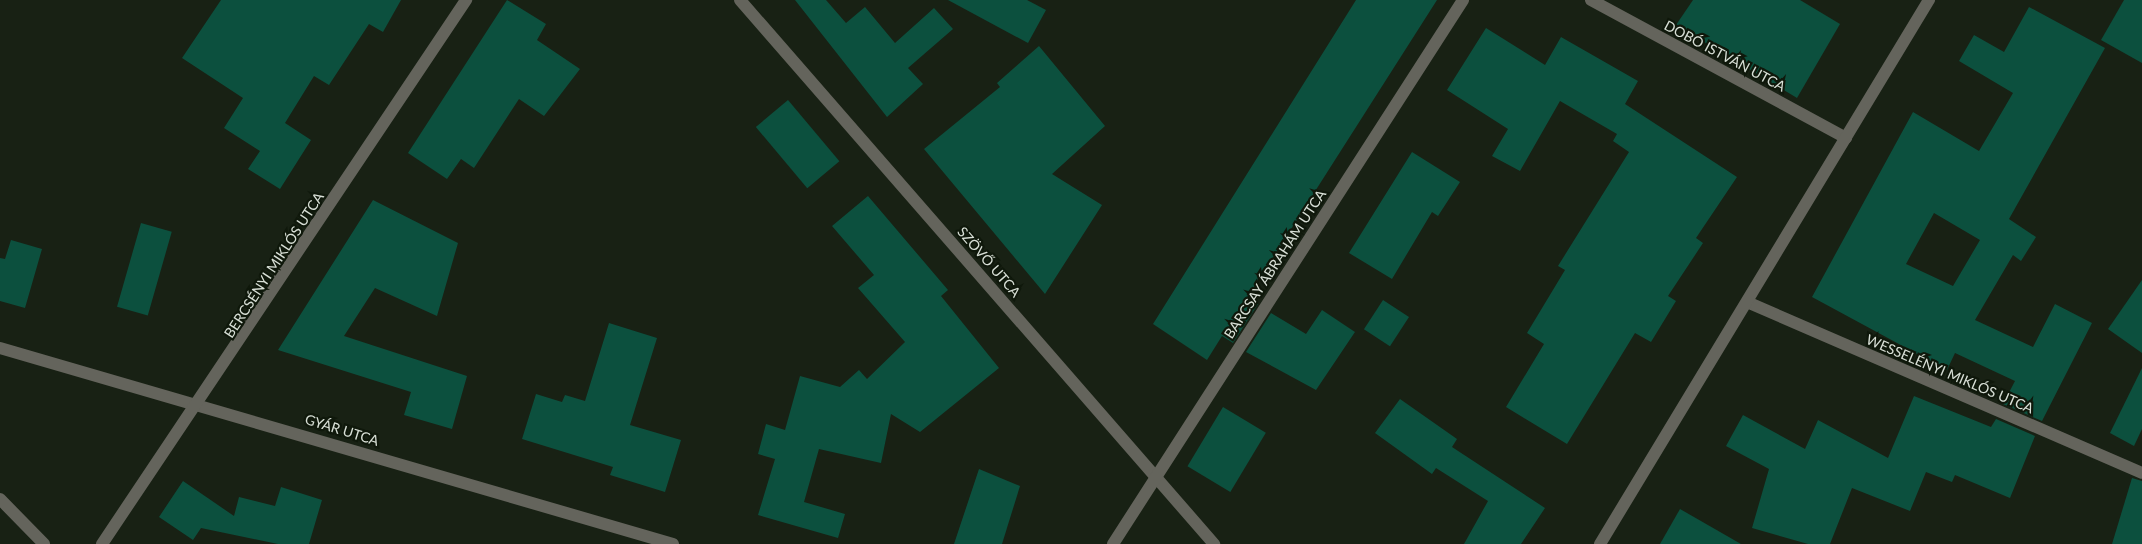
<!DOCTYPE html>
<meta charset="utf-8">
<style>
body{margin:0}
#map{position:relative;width:2142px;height:544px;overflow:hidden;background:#182114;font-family:Lato,sans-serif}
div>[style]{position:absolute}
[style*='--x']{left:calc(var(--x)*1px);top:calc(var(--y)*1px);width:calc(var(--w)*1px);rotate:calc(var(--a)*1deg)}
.building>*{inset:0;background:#0c503e;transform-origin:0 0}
.minor>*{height:12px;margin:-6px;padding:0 6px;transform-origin:6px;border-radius:6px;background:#64645c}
span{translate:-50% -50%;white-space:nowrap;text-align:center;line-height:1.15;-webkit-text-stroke:4.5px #0f180b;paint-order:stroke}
.street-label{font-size:14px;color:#d9e0d7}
</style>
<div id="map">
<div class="building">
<div style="clip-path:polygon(221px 0,401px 0,383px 32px,369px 24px,329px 85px,314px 76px,285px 123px,311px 140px,280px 189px,248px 169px,260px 151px,224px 128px,243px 98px,182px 58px)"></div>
<div style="clip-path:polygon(507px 0,546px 24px,537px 40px,580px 69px,544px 116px,519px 99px,474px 168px,461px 159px,447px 179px,408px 153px)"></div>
<div style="clip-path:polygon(795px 0,826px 0,846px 23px,865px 7px,895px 43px,934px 8px,953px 29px,908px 68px,923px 84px,887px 117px)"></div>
<div style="clip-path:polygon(948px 0,1027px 0,1046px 10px,1028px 43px)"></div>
<div style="clip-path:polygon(1356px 0,1437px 0,1247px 298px,1258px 304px,1233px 343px,1222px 336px,1207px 360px,1153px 324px)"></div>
<div style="clip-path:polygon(1693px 0,1800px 0,1840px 24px,1797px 98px,1676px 25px)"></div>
<div style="clip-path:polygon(2124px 0,2142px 0,2142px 63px,2101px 40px)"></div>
<div style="clip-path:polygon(evenodd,2029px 7px,2105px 48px,2009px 219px,2036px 237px,2021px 261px,2013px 255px,1975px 320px,2033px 347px,2055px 304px,2092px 323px,2042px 421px,2003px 404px,2015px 381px,1955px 353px,1947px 370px,1812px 297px,1913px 112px,1979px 151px,2013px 93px,1959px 61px,1974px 35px,2004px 52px,2029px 7px,1934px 213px,1980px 240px,1953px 286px,1906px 264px,1934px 213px)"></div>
<div style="clip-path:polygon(1486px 28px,1545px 65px,1561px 37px,1638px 81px,1625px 104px,1737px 177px,1696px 238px,1703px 243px,1668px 296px,1676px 301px,1651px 342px,1635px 333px,1567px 444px,1506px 407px,1544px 344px,1527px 333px,1565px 270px,1558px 266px,1629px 152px,1613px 141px,1617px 134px,1560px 101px,1520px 171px,1492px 156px,1508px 129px,1447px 90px)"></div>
<div style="clip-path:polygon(1039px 46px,1105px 126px,1052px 174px,1102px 205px,1045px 294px,924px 149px,1000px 87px,997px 83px)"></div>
<div style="left:788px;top:100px;width:80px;height:42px;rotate:50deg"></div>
<div style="clip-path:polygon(1412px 152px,1460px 182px,1438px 216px,1432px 212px,1392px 279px,1349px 253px)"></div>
<div style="clip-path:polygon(868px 196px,948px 290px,941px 296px,999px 368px,920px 432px,891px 414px,881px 463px,819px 449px,804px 502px,845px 514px,838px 538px,758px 515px,775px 459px,758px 454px,766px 424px,785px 430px,800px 376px,840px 387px,859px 370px,867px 379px,905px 342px,858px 288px,874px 275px,832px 226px)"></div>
<div style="clip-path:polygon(373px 200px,458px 243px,437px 316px,375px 288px,344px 336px,467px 376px,452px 429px,404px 415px,411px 392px,278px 350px)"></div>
<div style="left:141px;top:223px;width:32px;height:87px;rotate:16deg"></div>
<div style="clip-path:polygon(11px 240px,42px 249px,25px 308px,0 301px,0 258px,5px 259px)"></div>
<div style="clip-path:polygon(2142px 280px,2142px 353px,2108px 329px)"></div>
<div style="left:1383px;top:300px;width:31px;height:35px;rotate:33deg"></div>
<div style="clip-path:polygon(1322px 310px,1355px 332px,1316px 390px,1246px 352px,1271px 313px,1306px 334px)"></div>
<div style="clip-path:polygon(609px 323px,657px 338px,630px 425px,681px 440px,665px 492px,610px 475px,613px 467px,522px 439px,536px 394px,562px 402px,565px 395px,585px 401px)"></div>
<div style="clip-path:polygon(2142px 368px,2142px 429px,2134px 446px,2110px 433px)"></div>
<div style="clip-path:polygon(1914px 396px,1991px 427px,1996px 419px,2035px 436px,2010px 498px,1955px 475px,1952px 482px,1926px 472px,1910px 511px,1852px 488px,1830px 544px,1808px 544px,1752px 528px,1769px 469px,1726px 446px,1743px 415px,1805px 449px,1818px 420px,1888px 458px)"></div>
<div style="clip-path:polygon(1400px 399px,1457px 439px,1452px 447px,1545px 508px,1521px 544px,1464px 544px,1488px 501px,1436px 468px,1432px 474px,1375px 433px)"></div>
<div style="left:1223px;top:407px;width:50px;height:69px;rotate:31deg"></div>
<div style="clip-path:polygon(979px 469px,1020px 486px,1002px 544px,954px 544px)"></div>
<div style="clip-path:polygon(2132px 478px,2142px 481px,2142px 544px,2112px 544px)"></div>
<div style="clip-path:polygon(183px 481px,234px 516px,239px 497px,275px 506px,281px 487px,322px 500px,309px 544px,278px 544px,201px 528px,193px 540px,159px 517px)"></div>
<div style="clip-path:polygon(1680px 509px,1741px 544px,1660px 544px)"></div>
</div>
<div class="minor">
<div style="--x:740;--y:0;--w:722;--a:48.93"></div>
<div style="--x:1591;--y:0;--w:290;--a:28.4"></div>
<div style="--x:1747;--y:302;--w:430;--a:23.4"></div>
<div style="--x:0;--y:348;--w:701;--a:16.24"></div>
<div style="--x:0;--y:499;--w:63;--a:45.6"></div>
<div style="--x:102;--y:544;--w:655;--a:-56.21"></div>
<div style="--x:1113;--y:544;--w:647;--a:-57.24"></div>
<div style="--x:1600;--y:544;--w:636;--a:-58.84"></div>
</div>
<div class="street-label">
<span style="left:1725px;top:56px;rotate:28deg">DOBÓ ISTVÁN UTCA</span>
<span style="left:989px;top:262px;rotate:49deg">SZÖVŐ UTCA</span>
<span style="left:1275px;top:264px;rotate:-57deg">BARCSAY ÁBRAHÁM UTCA</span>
<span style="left:274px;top:265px;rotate:-57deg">BERCSÉNYI MIKLÓS UTCA</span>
<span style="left:1950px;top:374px;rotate:23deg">WESSELÉNYI MIKLÓS UTCA</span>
<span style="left:342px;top:430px;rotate:17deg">GYÁR UTCA</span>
</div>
</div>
